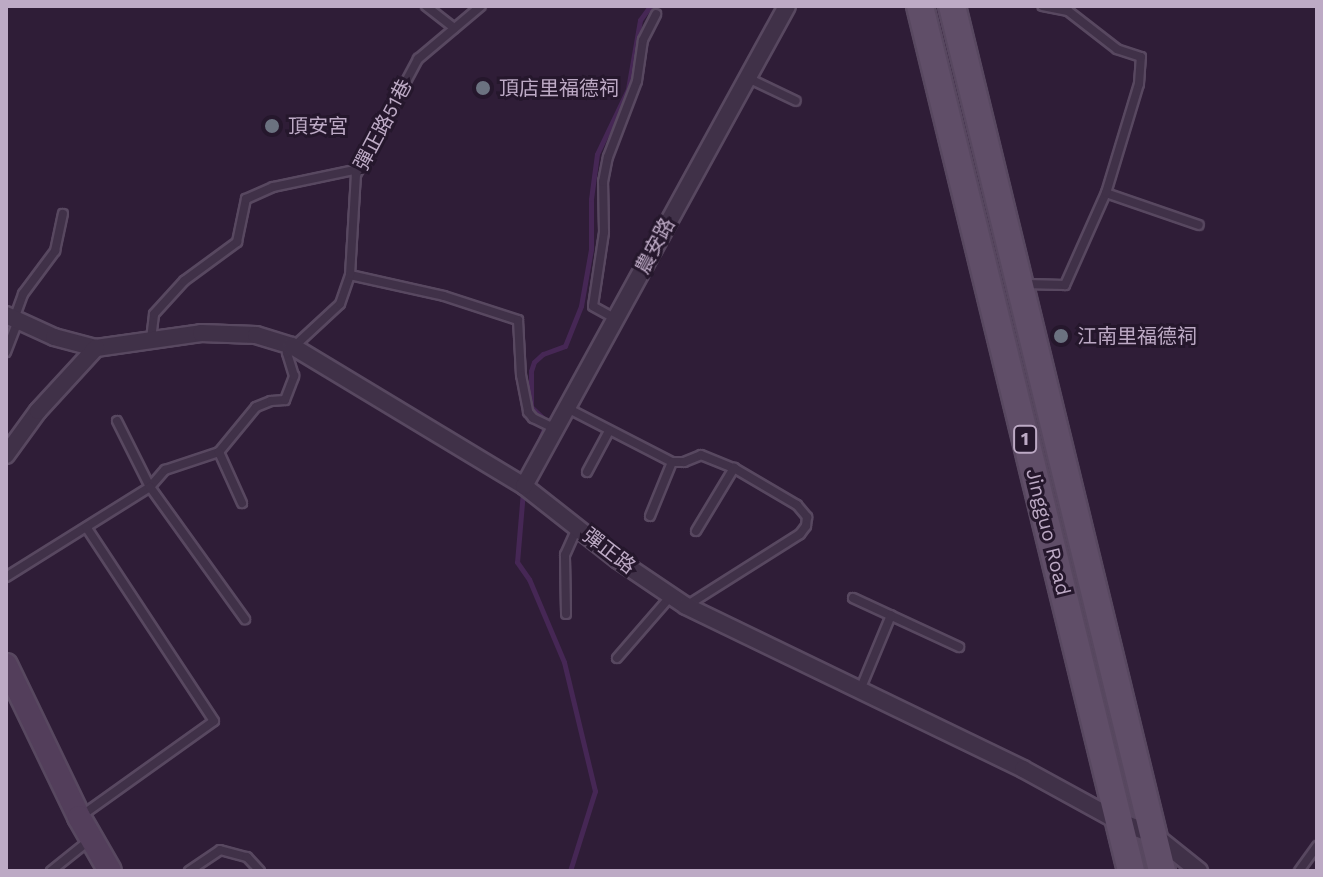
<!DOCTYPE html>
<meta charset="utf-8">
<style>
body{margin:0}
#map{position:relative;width:1323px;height:877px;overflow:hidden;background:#2f1d37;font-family:"Work Sans","Noto Sans TC",sans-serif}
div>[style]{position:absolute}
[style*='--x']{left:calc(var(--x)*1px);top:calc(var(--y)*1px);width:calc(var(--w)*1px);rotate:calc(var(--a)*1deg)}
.stream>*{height:5px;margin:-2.5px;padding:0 2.5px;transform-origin:2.5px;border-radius:2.5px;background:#462755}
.roads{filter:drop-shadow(2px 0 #584860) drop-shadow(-2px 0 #584860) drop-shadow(0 2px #584860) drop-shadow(0 -2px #584860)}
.lane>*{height:8px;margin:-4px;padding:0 4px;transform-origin:4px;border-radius:4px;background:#403148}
.street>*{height:16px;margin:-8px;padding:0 8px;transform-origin:8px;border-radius:8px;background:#403148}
.secondary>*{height:22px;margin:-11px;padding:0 11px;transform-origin:11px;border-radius:11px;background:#533e5b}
.primary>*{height:26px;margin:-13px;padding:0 13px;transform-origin:13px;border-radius:13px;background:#604e68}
.dots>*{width:22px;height:22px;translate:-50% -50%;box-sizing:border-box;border:4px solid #25172c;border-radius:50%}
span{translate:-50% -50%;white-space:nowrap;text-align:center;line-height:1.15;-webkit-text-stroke:6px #25172c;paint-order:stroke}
.shield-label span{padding:2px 6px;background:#25172c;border:2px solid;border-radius:6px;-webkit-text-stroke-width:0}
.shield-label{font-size:18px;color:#bdaac5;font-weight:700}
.poi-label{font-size:20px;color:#bdaac5}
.left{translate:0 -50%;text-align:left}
.street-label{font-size:20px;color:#bdaac5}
.frame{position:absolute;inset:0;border:8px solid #bdaac5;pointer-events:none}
</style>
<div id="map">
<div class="stream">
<div style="--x:533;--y:455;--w:30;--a:-67"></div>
<div style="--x:545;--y:427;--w:9;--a:-103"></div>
<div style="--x:543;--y:418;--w:16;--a:-137"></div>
<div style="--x:531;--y:407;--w:36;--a:-90"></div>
<div style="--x:531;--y:371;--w:9;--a:-72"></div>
<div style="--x:534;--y:362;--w:12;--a:-42"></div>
<div style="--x:543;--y:354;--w:23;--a:-20"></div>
<div style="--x:565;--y:346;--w:43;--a:-68.2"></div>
<div style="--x:581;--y:306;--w:58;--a:-80"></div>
<div style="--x:591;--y:249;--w:50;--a:-90"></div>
<div style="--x:591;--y:199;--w:45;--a:-82.4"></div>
<div style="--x:597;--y:154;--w:72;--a:-64.5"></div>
<div style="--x:628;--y:89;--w:70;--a:-80.1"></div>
<div style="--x:640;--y:20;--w:17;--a:-54"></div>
<div style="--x:523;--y:491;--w:71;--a:94.8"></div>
<div style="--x:517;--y:562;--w:21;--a:55"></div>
<div style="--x:529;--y:579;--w:90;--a:67.1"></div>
<div style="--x:564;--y:662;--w:133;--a:76.5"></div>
<div style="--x:595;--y:791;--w:84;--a:107.4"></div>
</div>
<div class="roads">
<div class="lane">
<div style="--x:426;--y:6;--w:36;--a:38"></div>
<div style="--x:746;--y:77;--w:55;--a:25.6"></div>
<div style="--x:1106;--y:193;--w:98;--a:19"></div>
<div style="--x:350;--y:275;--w:96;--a:12.6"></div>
<div style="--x:444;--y:296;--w:78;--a:18"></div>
<div style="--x:518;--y:320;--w:55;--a:86.9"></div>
<div style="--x:521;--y:375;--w:38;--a:79"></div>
<div style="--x:528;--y:412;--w:8;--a:50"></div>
<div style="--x:533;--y:418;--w:25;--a:26"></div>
<div style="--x:1025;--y:284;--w:40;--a:1.4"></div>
<div style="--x:1065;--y:285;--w:101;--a:-66"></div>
<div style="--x:1106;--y:193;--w:114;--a:-73.2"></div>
<div style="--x:1139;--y:84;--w:27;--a:-86"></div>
<div style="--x:1141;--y:57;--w:25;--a:-162"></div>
<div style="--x:1117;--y:49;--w:62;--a:-142.2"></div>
<div style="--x:1068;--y:11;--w:26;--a:-169"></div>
<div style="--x:14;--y:319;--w:27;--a:-70"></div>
<div style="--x:23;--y:294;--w:54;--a:-53.3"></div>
<div style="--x:55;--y:251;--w:38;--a:-78"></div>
<div style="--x:616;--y:319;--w:26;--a:-151"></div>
<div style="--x:593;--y:306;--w:75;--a:-81.5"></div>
<div style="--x:604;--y:232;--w:50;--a:-91.1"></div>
<div style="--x:603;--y:182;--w:25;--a:-79"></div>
<div style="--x:608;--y:157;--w:81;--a:-69.1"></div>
<div style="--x:637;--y:81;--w:41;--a:-81.7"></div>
<div style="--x:643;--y:40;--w:29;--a:-63"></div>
<div style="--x:151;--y:339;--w:25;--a:-83"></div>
<div style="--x:154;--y:314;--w:45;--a:-47.7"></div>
<div style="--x:184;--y:281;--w:66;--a:-36.3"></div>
<div style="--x:237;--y:242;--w:44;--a:-78.2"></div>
<div style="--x:246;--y:199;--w:30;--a:-24"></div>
<div style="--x:273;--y:187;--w:88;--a:-11.8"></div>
<div style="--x:6;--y:352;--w:33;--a:-69"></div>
<div style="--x:567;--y:408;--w:118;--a:27.2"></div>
<div style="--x:672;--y:462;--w:12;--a:0"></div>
<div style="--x:684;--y:462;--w:18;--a:-22"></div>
<div style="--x:701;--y:455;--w:35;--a:22"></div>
<div style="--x:734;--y:468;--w:73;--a:30.4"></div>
<div style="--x:797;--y:505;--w:16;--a:50"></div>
<div style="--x:807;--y:517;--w:9;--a:96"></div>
<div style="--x:806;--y:526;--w:10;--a:127"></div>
<div style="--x:800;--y:534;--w:135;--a:147.7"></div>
<div style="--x:117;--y:421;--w:74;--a:63.4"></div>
<div style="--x:150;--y:487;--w:23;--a:-49"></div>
<div style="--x:165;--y:470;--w:57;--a:-18.4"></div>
<div style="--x:219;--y:452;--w:58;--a:-50.6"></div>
<div style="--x:256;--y:407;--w:16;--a:-22"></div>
<div style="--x:271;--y:401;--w:14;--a:-4"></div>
<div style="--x:285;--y:400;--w:26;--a:-69"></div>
<div style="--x:294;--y:376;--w:24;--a:-107"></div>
<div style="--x:287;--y:353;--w:72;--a:-42.8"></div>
<div style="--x:340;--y:304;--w:31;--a:-71"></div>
<div style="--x:350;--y:275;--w:100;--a:-86.6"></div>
<div style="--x:356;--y:175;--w:132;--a:-61.9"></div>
<div style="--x:418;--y:59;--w:82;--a:-40.1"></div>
<div style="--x:219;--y:452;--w:56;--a:65.7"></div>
<div style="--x:587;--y:472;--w:47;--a:-61.8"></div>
<div style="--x:650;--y:516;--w:58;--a:-67.8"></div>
<div style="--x:696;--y:531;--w:74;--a:-58.9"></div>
<div style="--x:6;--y:577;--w:170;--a:-32"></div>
<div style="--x:150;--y:487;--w:163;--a:54.3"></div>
<div style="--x:853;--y:598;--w:117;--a:24.8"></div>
<div style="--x:566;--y:614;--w:59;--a:-91"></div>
<div style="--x:565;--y:555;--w:32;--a:-66"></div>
<div style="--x:617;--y:658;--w:81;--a:-49"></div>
<div style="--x:860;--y:690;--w:81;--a:-67.5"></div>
<div style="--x:81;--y:816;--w:163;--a:-35.5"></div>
<div style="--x:214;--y:721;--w:232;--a:-123.4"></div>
<div style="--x:51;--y:871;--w:51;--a:-38.7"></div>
<div style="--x:189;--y:871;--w:37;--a:-34"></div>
<div style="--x:220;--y:850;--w:28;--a:15"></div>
<div style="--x:247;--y:857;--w:19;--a:47"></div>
<div style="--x:1299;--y:871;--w:31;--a:-54"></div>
</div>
<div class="street">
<div style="--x:6;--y:315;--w:53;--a:24.6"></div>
<div style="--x:54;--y:337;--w:43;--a:14.7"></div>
<div style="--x:96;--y:348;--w:106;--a:-8.1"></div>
<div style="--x:201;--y:333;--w:55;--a:2.1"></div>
<div style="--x:256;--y:335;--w:38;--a:17"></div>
<div style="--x:292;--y:346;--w:271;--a:31.1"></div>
<div style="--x:524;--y:486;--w:120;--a:38.2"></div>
<div style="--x:618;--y:560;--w:82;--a:34.1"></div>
<div style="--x:686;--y:606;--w:374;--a:25.8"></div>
<div style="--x:1023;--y:769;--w:108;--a:28.7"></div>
<div style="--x:1118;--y:821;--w:39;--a:21"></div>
<div style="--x:1154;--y:835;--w:58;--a:38.7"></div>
<div style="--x:6;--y:455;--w:54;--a:-54"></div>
<div style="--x:38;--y:411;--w:86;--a:-47.4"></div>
<div style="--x:524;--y:486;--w:547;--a:-61.28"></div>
</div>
<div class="secondary">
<div style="--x:6;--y:665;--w:169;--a:64.3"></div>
<div style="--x:79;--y:817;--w:62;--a:60.1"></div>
</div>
<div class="primary">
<div style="--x:920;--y:6;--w:890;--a:76.29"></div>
<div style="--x:952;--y:6;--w:890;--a:76.35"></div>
</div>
</div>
<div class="dots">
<div style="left:483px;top:88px;background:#6b7280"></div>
<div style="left:272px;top:126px;background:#6b7280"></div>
<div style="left:1061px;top:336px;background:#6b7280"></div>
</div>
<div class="shield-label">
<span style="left:1025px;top:439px">1</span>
</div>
<div class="poi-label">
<span class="left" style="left:499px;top:88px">頂店里福德祠</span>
<span class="left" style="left:288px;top:126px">頂安宮</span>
<span class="left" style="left:1077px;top:336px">江南里福德祠</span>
</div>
<div class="street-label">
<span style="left:383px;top:125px;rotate:-62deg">彈正路51巷</span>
<span style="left:655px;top:246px;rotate:-62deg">農安路</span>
<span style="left:1048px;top:532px;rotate:76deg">Jingguo Road</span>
<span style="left:609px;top:551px;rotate:38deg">彈正路</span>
</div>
<div class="frame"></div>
</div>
